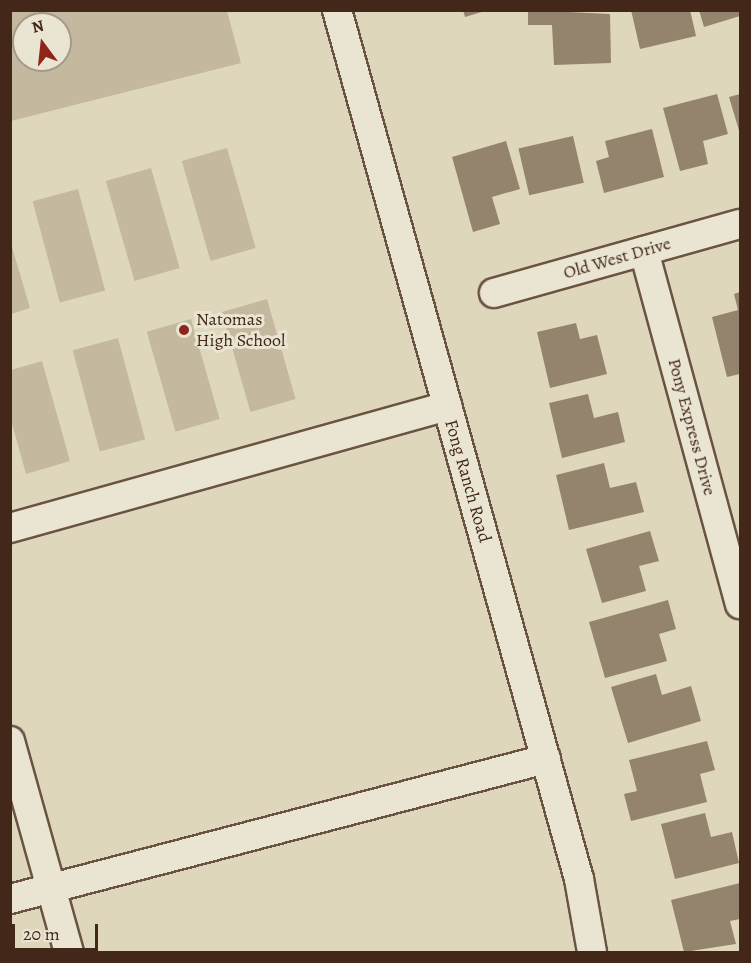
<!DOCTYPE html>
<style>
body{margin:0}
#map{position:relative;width:751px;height:963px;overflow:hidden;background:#dfd7bb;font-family:Alegreya,serif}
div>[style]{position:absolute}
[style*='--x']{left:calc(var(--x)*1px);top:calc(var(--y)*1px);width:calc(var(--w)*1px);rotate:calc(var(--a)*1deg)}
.green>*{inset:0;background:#c4b99f;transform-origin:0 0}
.building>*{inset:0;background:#94836d;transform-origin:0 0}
.roads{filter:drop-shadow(2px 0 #6a5342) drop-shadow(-2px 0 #6a5342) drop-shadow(0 2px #6a5342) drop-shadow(0 -2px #6a5342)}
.minor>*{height:28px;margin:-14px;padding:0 14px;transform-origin:14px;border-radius:14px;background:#eae5d3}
.dots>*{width:16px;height:16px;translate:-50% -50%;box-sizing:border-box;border:3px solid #eae5d3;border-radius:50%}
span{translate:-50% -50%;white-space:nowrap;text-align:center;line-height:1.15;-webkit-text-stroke:6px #eae5d3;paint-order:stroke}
.street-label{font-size:18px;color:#432719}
.poi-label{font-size:18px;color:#432719}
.left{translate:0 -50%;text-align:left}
.frame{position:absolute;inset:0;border:12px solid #432719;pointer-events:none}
.north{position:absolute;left:12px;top:12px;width:60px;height:60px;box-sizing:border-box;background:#eae5d3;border:2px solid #a79989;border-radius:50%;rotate:345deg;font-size:16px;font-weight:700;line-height:24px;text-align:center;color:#432719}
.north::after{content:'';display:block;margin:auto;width:21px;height:27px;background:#8f2418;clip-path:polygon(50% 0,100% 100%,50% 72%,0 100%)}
.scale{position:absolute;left:12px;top:924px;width:86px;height:27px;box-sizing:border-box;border:3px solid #432719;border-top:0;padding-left:8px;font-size:18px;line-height:21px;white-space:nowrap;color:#432719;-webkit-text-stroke:4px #eae5d3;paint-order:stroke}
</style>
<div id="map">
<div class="green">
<div style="clip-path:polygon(evenodd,11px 10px,227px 11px,241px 63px,11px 121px,11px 10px,24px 24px,60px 24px,60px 60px,24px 60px,24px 24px)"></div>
<div style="left:227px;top:148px;width:104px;height:47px;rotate:74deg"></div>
<div style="left:151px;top:168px;width:104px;height:47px;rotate:74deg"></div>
<div style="left:78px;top:189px;width:105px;height:47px;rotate:75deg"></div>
<div style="clip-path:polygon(10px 240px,30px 308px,11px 314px,10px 314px)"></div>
<div style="left:267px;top:299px;width:104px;height:47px;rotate:74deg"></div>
<div style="left:191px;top:319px;width:104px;height:46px;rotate:74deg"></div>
<div style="left:118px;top:338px;width:105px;height:47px;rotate:75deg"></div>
<div style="clip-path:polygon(42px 361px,70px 461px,26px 474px,11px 420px,11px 370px)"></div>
</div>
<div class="building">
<div style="clip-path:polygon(463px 10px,485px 10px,485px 11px,465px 17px)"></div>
<div style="clip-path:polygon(528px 10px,610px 14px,611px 63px,554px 65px,552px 25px,528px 25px)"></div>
<div style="clip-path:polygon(631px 10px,690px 10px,696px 36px,640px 49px)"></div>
<div style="clip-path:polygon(699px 10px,740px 10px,740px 16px,704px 27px)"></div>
<div style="clip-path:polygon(717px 94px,728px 134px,703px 141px,708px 164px,680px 171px,663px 108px)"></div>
<div style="clip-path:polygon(740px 94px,740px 134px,729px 97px)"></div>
<div style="clip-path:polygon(652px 129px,664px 177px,604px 193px,596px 161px,609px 157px,605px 141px)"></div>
<div style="left:573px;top:136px;width:48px;height:56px;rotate:77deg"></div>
<div style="clip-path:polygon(506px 141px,520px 189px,492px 197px,500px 224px,473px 232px,452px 157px)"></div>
<div style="clip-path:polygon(740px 292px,740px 374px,727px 377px,712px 317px,738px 310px,734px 294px)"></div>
<div style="clip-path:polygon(576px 323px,580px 339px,597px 335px,607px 374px,550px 388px,537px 332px)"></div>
<div style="clip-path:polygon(588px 394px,594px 418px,618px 412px,625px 442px,562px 458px,549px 403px)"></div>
<div style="clip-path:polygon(604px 463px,610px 488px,636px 482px,644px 512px,569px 530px,556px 475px)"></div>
<div style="clip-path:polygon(650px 531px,659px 561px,639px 566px,646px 591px,602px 603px,586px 549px)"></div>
<div style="clip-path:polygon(668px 600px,676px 629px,659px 634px,667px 661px,605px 678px,589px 622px)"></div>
<div style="clip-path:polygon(656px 674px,662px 695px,691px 686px,701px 721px,628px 743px,611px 687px)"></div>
<div style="clip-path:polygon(707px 741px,715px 770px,700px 774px,707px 802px,631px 821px,624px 794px,637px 791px,629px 760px)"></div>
<div style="clip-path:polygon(705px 813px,711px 837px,732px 832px,739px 863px,675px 879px,661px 824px)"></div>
<div style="clip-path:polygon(740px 883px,740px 919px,730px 921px,736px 944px,684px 952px,671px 900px)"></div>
</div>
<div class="roads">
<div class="minor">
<div style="--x:337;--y:10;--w:902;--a:74.44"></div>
<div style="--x:579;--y:879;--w:74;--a:79.9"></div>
<div style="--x:644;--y:251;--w:366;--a:74.8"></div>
<div style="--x:494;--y:293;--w:255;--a:-15.7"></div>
<div style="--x:10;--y:528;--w:454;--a:-15.6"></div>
<div style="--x:10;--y:741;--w:219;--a:74.4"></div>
<div style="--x:10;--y:899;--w:554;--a:-14.64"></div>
</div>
</div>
<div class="dots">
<div style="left:184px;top:330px;background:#8f2418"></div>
</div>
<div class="street-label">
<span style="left:617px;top:258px;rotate:-16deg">Old West Drive</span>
<span style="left:692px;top:427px;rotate:75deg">Pony Express Drive</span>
<span style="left:468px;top:481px;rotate:74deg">Fong Ranch Road</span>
</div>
<div class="poi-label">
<span class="left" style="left:196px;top:330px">Natomas<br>High School</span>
</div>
<div class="frame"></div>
<div class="north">N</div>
<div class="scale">20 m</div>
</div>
